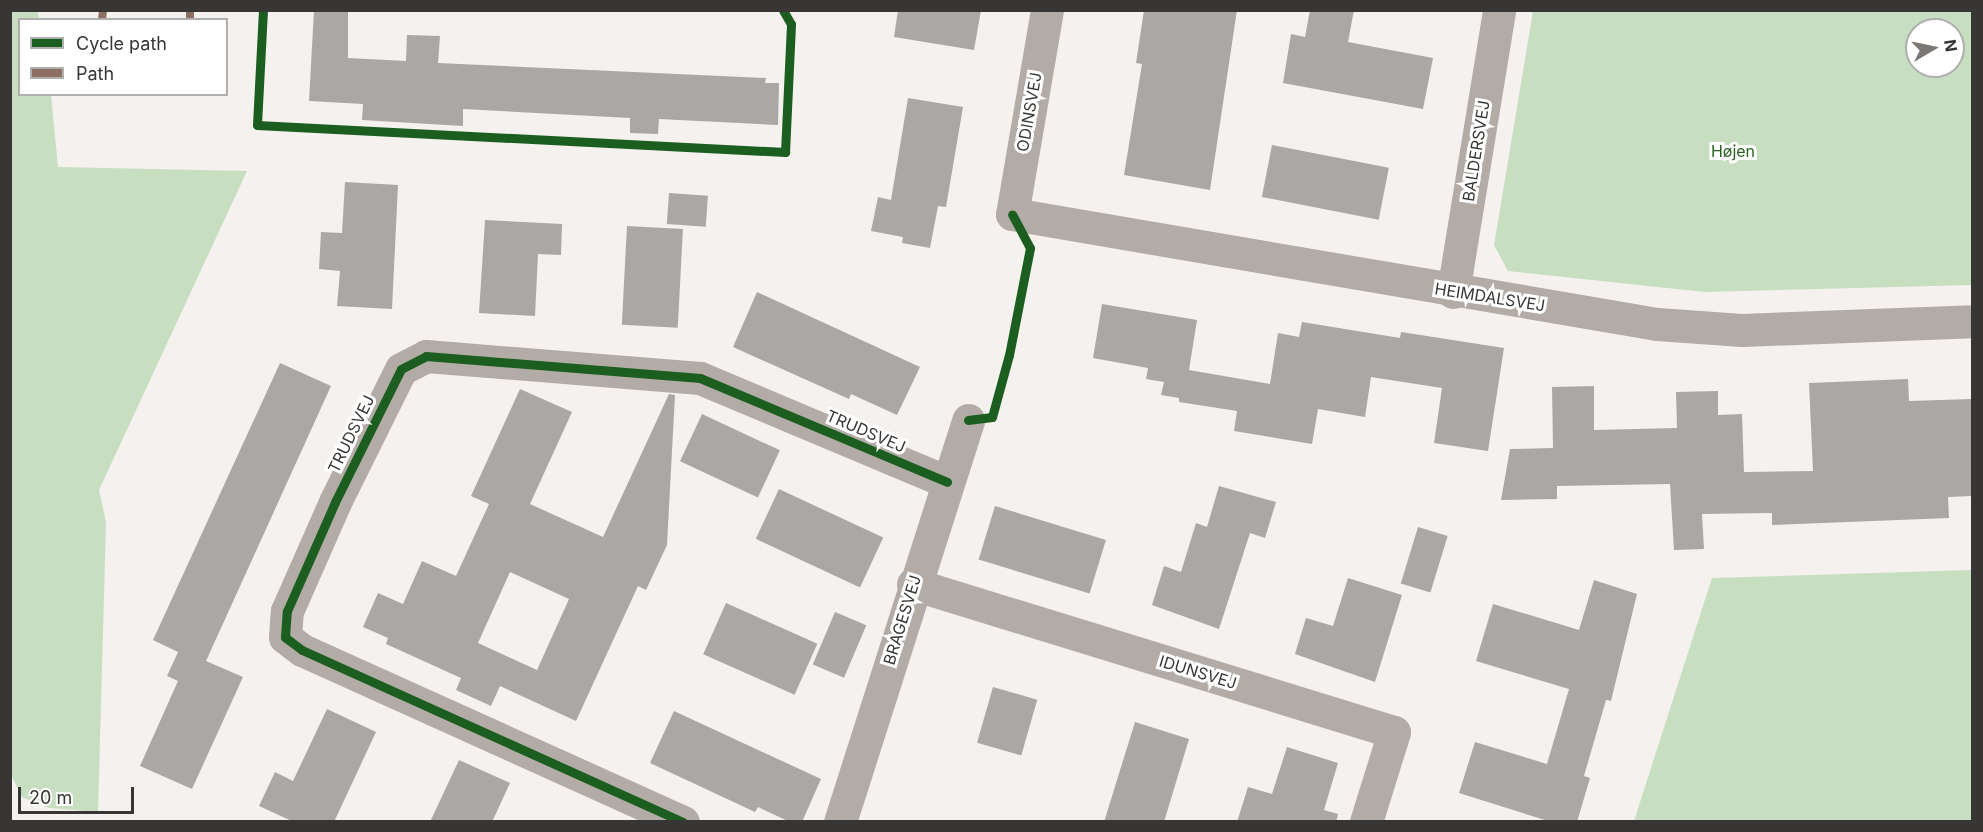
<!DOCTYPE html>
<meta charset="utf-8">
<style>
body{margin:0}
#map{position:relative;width:1983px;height:832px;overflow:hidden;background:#f4f1ee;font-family:Inter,sans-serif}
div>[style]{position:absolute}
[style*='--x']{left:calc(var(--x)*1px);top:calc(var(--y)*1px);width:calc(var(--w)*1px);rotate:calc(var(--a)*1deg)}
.green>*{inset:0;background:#c8dec1}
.building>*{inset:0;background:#aaa7a5;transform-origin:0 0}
.minor>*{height:33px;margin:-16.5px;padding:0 16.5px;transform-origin:16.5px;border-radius:16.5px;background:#b3aca6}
.quiet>*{height:8px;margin-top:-4px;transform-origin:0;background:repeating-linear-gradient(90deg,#8d6e63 0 15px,transparent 0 23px)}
.cycleway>*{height:9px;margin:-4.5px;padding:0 4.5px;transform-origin:4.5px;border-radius:4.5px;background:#1b5e20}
span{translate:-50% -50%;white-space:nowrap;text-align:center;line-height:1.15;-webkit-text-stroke:6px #fff;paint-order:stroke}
.street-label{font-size:16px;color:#383634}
.park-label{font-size:16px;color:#2a6120}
.frame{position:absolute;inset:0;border:12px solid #383634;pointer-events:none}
.legend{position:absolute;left:18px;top:18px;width:210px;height:78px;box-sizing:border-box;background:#fff;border:2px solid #afafae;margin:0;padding:8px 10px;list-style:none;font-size:18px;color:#383634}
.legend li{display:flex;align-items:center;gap:12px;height:30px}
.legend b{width:30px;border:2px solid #afafae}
.north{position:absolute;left:1905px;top:18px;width:60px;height:60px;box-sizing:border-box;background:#fff;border:2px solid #afafae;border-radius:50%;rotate:81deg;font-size:16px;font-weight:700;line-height:24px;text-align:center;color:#383634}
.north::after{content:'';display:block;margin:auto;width:21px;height:27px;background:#7a7775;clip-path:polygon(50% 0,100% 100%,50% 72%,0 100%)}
.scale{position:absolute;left:18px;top:787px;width:116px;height:27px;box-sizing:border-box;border:3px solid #383634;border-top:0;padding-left:8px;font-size:18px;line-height:21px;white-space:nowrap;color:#383634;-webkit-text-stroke:4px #fff;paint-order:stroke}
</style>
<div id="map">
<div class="green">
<div style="clip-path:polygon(38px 11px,39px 19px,20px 20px,20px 94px,51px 95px,58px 167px,247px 171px,99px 490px,106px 522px,98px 812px,49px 808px,22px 797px,11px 775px,10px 11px)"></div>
<div style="clip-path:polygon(evenodd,1533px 11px,1972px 11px,1972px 285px,1705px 292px,1508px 271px,1494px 245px,1533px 11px,1917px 30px,1953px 30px,1953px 66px,1917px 66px,1917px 30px)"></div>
<div style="clip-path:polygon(1972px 570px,1972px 821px,1634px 821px,1712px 578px)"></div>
</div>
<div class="building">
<div style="clip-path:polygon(314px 10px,348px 10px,348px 58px,406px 61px,407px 35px,440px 36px,438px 63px,766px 78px,765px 83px,779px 83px,778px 125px,659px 119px,658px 134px,630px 133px,630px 118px,463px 109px,463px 126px,362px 120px,363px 104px,309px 101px)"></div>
<div style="clip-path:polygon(898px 10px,981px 10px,974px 50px,894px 37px)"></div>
<div style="clip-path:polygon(1144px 10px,1237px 10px,1210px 190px,1124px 175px,1142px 64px,1136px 63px)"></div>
<div style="clip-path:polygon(1310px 10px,1354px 10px,1348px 42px,1433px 58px,1423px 109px,1283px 83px,1291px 34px,1305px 37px)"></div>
<div style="clip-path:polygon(908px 98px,963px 107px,946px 207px,938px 206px,930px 248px,902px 243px,903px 237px,871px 231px,878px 197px,891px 200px)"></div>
<div style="left:1272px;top:145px;width:119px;height:53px;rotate:11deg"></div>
<div style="clip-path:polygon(345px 182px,398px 185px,392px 309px,337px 306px,340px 271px,319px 269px,321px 232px,342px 233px)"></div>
<div style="left:669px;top:193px;width:39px;height:31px;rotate:4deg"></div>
<div style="clip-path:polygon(485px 220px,562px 224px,561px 255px,538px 254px,535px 316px,479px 313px)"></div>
<div style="left:627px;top:226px;width:56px;height:99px;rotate:3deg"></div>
<div style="clip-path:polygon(757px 292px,920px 367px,897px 415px,851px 394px,849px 399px,733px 347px)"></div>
<div style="clip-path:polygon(1102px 304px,1197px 320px,1189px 370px,1270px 384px,1278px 333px,1299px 337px,1302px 322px,1400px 338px,1401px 332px,1504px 348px,1488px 451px,1434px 443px,1442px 388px,1371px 377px,1365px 417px,1318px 409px,1312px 444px,1234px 431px,1237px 411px,1179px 402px,1179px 398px,1161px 395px,1164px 382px,1146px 379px,1148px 368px,1093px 358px)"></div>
<div style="clip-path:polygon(280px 363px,331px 386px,206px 661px,243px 677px,192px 789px,140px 766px,178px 681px,167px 676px,178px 652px,153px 640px)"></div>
<div style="clip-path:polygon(1908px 379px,1909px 401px,1972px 399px,1972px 496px,1948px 497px,1949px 518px,1772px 525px,1772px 513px,1702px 514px,1704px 549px,1674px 550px,1670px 484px,1557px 486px,1557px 499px,1501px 500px,1510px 449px,1553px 448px,1552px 387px,1594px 386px,1594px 430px,1677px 428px,1676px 392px,1718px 391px,1718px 415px,1742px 414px,1744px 472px,1813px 471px,1809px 383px)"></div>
<div style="clip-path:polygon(evenodd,520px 389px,572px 412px,530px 504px,603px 537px,669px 394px,675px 395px,667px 545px,646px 590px,638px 586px,576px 721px,500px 686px,491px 706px,456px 690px,461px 678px,386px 644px,388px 638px,363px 627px,378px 593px,403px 604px,422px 561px,456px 576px,489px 504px,471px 496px,520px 389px,510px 572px,569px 599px,537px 670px,478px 643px,510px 572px)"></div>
<div style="left:702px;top:414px;width:86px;height:52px;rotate:25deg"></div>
<div style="clip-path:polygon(1219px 486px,1276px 502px,1265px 538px,1250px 533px,1219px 629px,1152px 605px,1164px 566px,1181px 572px,1196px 523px,1207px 527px)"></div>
<div style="left:779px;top:489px;width:115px;height:55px;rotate:25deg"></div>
<div style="left:995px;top:506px;width:116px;height:56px;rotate:17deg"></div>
<div style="left:1418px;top:527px;width:31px;height:59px;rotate:17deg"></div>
<div style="clip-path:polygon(1348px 578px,1402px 595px,1375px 682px,1295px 654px,1306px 618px,1333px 626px)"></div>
<div style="clip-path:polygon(1594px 580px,1637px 594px,1611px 701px,1606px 700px,1584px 776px,1590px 778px,1577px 822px,1551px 822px,1459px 793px,1475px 742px,1547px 764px,1569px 689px,1476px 661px,1493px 604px,1579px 630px)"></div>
<div style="left:726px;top:603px;width:100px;height:56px;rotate:24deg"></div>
<div style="left:835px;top:612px;width:34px;height:57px;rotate:23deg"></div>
<div style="left:993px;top:687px;width:46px;height:58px;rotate:16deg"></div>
<div style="clip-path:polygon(327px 709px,376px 732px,334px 822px,294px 822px,259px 806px,275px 772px,293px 781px)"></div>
<div style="clip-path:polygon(674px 711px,821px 779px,802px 822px,790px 822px,758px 807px,755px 812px,650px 763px)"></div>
<div style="clip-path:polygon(1135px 722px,1189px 739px,1164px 822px,1104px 822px)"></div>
<div style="clip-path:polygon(1287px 747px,1338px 763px,1324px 810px,1338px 814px,1336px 822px,1237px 822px,1248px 787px,1272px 794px)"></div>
<div style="clip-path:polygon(459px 760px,510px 783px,492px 822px,430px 822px)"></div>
</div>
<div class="minor">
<div style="--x:1047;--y:10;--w:207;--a:99.7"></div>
<div style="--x:1012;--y:214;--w:654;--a:9.68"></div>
<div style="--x:1657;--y:324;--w:85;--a:4"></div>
<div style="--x:1742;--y:330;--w:230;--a:-2.2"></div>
<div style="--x:1453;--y:292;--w:286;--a:-80.7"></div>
<div style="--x:913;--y:584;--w:503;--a:17.1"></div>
<div style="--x:1394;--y:732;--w:94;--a:107.3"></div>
<div style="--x:683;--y:822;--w:418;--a:-155.7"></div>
<div style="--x:302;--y:650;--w:21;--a:-143"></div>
<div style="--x:285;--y:637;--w:26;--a:-86"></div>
<div style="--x:287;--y:611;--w:119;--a:-66.2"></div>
<div style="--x:335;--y:502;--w:148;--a:-63.6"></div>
<div style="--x:401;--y:369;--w:28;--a:-27"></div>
<div style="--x:426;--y:356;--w:275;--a:4.6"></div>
<div style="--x:700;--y:378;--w:268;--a:22.8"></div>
<div style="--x:840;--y:822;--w:422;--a:-72.3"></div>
</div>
<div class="quiet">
<div style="--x:102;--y:20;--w:10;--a:-84"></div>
<div style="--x:190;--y:20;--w:10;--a:-90"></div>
</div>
<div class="cycleway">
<div style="--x:263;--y:10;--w:115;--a:93"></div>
<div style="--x:257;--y:125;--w:529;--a:2.93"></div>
<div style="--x:785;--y:152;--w:128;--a:-87.3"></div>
<div style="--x:791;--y:24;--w:16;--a:-120"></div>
<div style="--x:968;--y:420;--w:24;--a:-7"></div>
<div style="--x:992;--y:417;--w:64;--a:-74.7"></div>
<div style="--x:1009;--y:355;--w:109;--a:-78.9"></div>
<div style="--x:1030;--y:248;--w:38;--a:-118"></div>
<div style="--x:683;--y:822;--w:418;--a:-155.7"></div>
<div style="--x:302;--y:650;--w:21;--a:-143"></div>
<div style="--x:285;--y:637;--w:26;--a:-86"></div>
<div style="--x:287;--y:611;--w:119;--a:-66.2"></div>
<div style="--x:335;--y:502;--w:148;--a:-63.6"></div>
<div style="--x:401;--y:369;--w:28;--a:-27"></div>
<div style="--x:426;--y:356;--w:275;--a:4.6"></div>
<div style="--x:700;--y:378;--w:268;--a:22.8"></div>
</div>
<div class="street-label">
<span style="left:1029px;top:112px;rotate:-80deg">ODINSVEJ</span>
<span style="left:1476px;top:151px;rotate:-81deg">BALDERSVEJ</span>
<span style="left:1490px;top:297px;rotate:9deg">HEIMDALSVEJ</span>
<span style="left:866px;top:431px;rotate:23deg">TRUDSVEJ</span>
<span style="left:351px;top:434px;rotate:-64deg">TRUDSVEJ</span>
<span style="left:902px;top:620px;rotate:-73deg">BRAGESVEJ</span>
<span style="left:1198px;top:672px;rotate:17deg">IDUNSVEJ</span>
</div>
<div class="park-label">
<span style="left:1733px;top:151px">Højen</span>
</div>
<div class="frame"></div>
<ul class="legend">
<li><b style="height:8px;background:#1b5e20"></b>Cycle path</li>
<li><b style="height:8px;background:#8d6e63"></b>Path</li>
</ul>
<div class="north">N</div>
<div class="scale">20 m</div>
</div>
